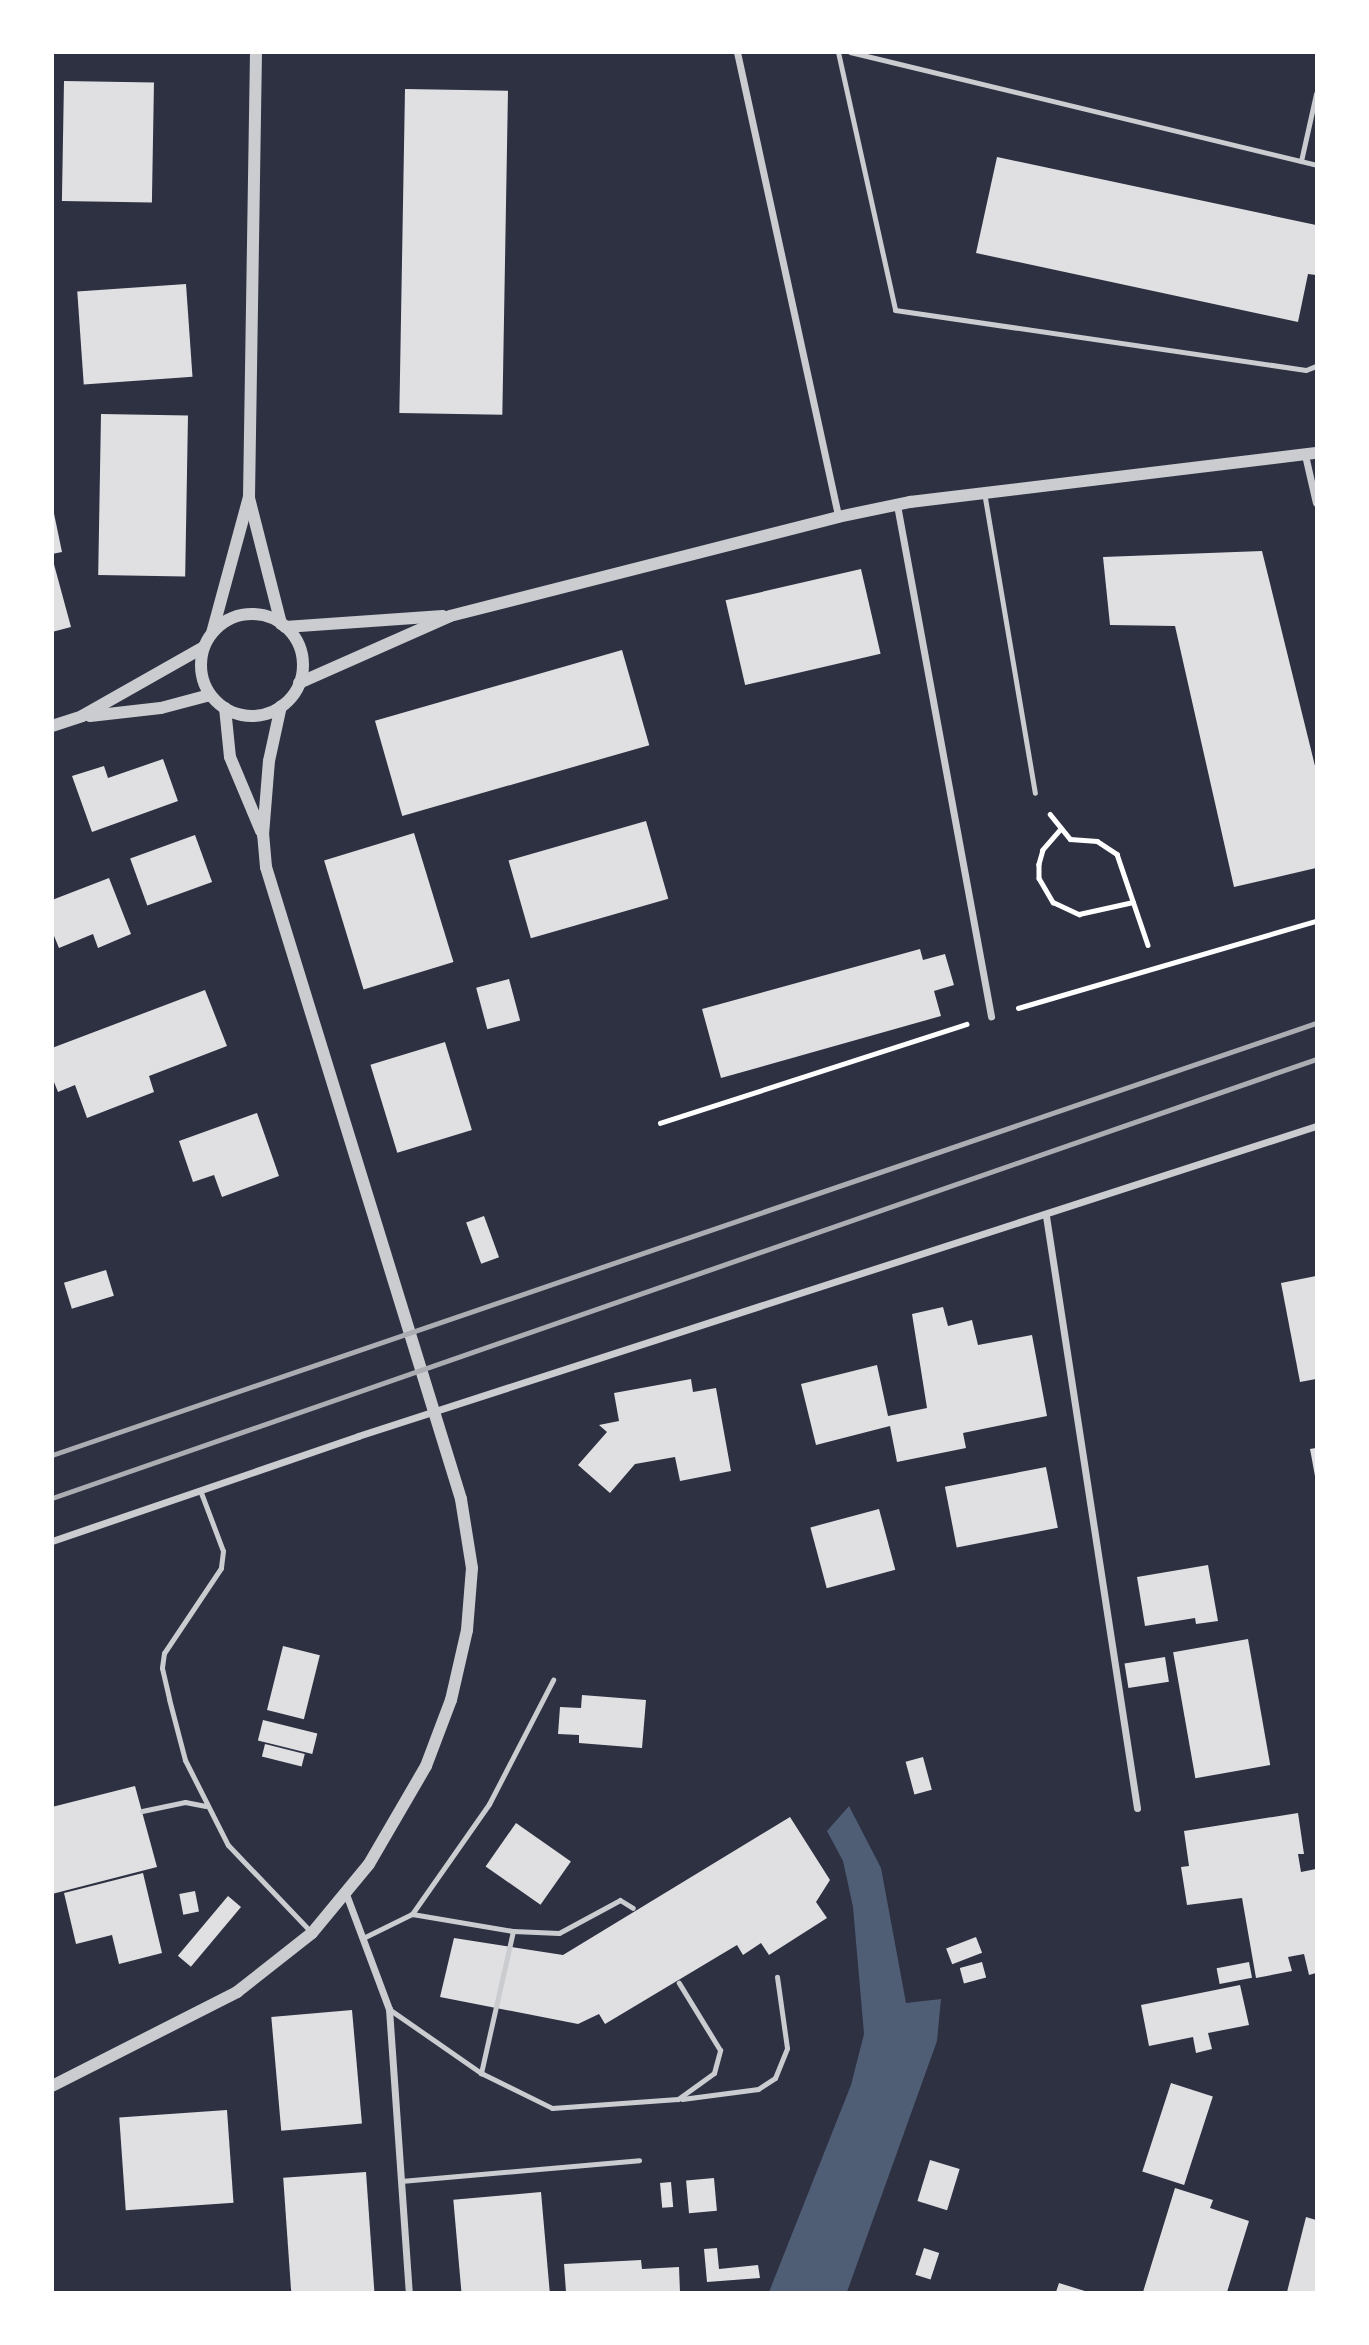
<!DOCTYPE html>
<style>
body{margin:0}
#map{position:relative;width:1369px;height:2345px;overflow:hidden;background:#2d3142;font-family:Manrope,sans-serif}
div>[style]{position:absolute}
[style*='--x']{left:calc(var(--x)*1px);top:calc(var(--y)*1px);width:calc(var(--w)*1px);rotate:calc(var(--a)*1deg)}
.water>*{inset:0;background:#4f5d75}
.building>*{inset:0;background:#e0e0e3;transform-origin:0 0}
.path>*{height:4.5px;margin:-2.25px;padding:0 2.25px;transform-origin:2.25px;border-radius:2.25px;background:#fff}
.service>*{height:5px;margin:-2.5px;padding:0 2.5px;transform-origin:2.5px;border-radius:2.5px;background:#caccd0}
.minor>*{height:7px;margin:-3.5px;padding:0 3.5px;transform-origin:3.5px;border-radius:3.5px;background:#caccd0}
.tertiary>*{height:12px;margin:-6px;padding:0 6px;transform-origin:6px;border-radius:6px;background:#caccd0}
.tertiary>.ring{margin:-6px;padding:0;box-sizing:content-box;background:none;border:12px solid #caccd0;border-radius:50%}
.rail>*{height:5px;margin:-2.5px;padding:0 2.5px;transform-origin:2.5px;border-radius:2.5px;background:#abadb3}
span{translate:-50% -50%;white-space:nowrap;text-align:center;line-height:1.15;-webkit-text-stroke:7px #fff;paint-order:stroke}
.frame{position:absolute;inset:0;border:54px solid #fff;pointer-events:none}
</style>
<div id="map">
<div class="water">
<div style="clip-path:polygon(849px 1806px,881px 1868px,906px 2003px,941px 1999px,937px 2041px,847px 2292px,769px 2292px,851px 2085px,864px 2034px,853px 1907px,843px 1861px,827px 1831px)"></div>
</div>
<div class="building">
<div style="left:64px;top:81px;width:90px;height:120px;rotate:1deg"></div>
<div style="left:405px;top:89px;width:103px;height:324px;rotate:1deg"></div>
<div style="clip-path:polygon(997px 157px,1316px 225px,1316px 275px,1308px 274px,1298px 322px,976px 253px)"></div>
<div style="left:186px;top:284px;width:93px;height:109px;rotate:86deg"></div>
<div style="left:101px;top:414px;width:87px;height:161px;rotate:1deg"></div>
<div style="clip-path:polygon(52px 504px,62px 552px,52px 554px)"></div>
<div style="clip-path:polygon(1262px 551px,1316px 770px,1316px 868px,1234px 887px,1175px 626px,1110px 625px,1103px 557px)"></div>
<div style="clip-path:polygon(52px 557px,71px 627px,52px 632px)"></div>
<div style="left:861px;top:569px;width:87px;height:139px;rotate:77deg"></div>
<div style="left:622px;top:650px;width:99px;height:257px;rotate:74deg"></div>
<div style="clip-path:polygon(163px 759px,178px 801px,92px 832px,72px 776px,104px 766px,108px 778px)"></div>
<div style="left:646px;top:821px;width:81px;height:143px;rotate:74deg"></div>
<div style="left:414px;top:833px;width:135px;height:94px;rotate:73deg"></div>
<div style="left:195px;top:835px;width:50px;height:69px;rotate:70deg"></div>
<div style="clip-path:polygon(109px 878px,131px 934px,98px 948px,93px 934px,59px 948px,52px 931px,52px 900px)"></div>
<div style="clip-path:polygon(920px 949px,923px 960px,945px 954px,954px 985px,934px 991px,941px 1016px,721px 1078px,702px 1009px)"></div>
<div style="left:509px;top:979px;width:43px;height:34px;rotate:75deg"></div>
<div style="clip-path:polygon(205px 990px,227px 1046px,149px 1076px,154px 1092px,87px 1118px,75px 1085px,58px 1092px,52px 1077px,52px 1048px)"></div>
<div style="left:445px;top:1042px;width:92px;height:78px;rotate:73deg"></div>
<div style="clip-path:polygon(257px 1113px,279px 1176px,222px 1197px,214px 1175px,193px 1182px,179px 1141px)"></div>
<div style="left:484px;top:1216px;width:44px;height:19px;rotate:70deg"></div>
<div style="left:106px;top:1270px;width:27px;height:44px;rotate:73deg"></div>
<div style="clip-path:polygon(1316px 1276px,1316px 1379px,1300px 1382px,1281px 1283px)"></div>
<div style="clip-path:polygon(943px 1307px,948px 1326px,972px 1320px,978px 1345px,1032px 1335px,1047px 1416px,963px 1433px,966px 1448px,897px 1462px,890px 1426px,816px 1445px,801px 1384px,877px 1365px,888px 1416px,927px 1408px,912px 1314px)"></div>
<div style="clip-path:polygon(691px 1379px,693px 1392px,716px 1388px,731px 1471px,680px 1481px,675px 1457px,635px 1464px,610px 1493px,578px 1465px,607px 1432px,599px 1425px,619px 1421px,614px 1393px)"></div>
<div style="clip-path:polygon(1316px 1448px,1316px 1475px,1315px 1476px,1310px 1449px)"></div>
<div style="left:1046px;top:1467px;width:62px;height:103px;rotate:79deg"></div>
<div style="left:879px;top:1509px;width:63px;height:71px;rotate:75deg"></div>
<div style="clip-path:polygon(1208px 1565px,1218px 1621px,1196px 1624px,1195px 1618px,1145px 1626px,1137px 1577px)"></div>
<div style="left:1248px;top:1639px;width:128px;height:76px;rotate:80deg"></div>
<div style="left:283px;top:1646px;width:38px;height:66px;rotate:14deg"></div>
<div style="left:1165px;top:1657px;width:25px;height:41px;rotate:81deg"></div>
<div style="clip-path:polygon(582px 1695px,646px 1700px,642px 1748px,579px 1743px,579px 1735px,558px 1734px,560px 1707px,581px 1708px)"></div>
<div style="left:263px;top:1720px;width:56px;height:21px;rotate:14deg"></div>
<div style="left:265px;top:1744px;width:41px;height:13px;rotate:14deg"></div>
<div style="left:923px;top:1757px;width:34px;height:18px;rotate:75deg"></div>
<div style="clip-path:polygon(135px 1786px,157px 1867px,52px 1894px,52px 1807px)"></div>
<div style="clip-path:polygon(1298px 1813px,1304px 1854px,1298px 1854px,1301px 1872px,1316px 1869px,1316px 1973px,1309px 1975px,1304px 1954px,1288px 1957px,1292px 1971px,1256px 1978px,1242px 1898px,1187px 1905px,1181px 1867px,1189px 1866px,1184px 1831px)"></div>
<div style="clip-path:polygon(790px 1817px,830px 1880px,816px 1902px,827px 1918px,769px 1955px,761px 1943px,743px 1955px,737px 1945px,605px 2024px,599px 2014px,578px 2024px,440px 1997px,454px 1938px,563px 1955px)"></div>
<div style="left:516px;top:1823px;width:67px;height:53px;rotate:35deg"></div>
<div style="clip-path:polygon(143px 1873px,162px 1953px,119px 1964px,112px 1935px,76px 1944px,64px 1893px)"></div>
<div style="left:195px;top:1891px;width:21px;height:16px;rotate:79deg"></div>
<div style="left:228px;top:1896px;width:17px;height:78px;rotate:40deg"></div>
<div style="left:976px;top:1937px;width:17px;height:32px;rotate:69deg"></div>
<div style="left:982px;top:1962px;width:16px;height:23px;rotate:75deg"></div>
<div style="left:1249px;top:1962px;width:16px;height:33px;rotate:79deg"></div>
<div style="clip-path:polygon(1240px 1985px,1249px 2025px,1208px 2033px,1212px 2049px,1196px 2053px,1193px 2037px,1149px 2046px,1141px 2005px)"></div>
<div style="left:352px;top:2010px;width:114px;height:81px;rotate:85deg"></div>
<div style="left:1171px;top:2083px;width:44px;height:93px;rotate:18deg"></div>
<div style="left:227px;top:2110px;width:93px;height:108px;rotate:86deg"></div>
<div style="left:930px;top:2160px;width:31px;height:43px;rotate:17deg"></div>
<div style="left:366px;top:2172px;width:120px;height:83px;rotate:86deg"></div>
<div style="left:714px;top:2178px;width:33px;height:28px;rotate:85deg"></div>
<div style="left:671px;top:2182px;width:25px;height:11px;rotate:85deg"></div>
<div style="clip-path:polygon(1175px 2188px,1213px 2200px,1210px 2208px,1249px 2221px,1227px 2292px,1143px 2292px)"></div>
<div style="left:541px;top:2192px;width:100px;height:88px;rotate:85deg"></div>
<div style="clip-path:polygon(1306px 2217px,1316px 2220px,1316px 2292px,1287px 2292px)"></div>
<div style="clip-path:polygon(717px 2248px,719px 2269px,758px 2265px,760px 2278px,707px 2282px,704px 2249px)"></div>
<div style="left:924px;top:2248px;width:16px;height:28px;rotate:18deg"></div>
<div style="clip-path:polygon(641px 2260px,642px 2269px,679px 2267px,680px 2292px,566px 2292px,564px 2264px)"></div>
<div style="clip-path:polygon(1059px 2283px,1088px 2292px,1056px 2292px)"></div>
</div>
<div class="path">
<div style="--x:1050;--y:814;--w:32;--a:51"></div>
<div style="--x:1070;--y:839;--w:27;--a:4"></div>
<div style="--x:1097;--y:841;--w:24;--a:33"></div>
<div style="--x:1117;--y:854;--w:96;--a:71.2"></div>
<div style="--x:1061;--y:829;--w:28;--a:131"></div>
<div style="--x:1043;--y:850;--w:15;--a:106"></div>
<div style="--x:1039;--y:864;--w:14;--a:90"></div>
<div style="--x:1039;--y:878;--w:28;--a:60"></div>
<div style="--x:1053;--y:902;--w:29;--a:25"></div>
<div style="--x:1079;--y:914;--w:55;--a:-12.5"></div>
<div style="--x:1018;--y:1008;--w:310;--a:-16.3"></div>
<div style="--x:660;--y:1123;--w:322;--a:-17.9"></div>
</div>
<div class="service">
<div style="--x:838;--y:52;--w:264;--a:77.5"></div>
<div style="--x:895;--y:310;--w:415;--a:8.3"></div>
<div style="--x:1306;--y:370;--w:11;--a:-22"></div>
<div style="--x:850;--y:52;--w:480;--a:13.6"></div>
<div style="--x:1301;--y:161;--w:69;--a:-77.4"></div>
<div style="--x:984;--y:492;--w:305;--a:80.4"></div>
<div style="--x:200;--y:1490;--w:65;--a:69.3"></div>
<div style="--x:223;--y:1551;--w:17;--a:97"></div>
<div style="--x:221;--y:1568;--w:102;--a:123.8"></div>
<div style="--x:164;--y:1653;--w:15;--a:98"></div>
<div style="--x:162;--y:1668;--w:32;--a:77"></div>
<div style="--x:169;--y:1699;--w:63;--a:75.3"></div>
<div style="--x:185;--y:1760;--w:95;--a:63.2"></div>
<div style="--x:228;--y:1845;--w:122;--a:46.3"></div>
<div style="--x:142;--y:1811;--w:44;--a:-11.8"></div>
<div style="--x:185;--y:1802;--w:21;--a:11"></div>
<div style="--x:412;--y:1914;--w:134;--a:-55"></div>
<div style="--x:489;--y:1804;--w:140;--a:-62.7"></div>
<div style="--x:513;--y:1931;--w:46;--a:2.5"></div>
<div style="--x:559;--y:1933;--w:69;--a:-28.4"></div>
<div style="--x:620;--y:1900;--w:15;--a:32"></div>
<div style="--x:363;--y:1938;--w:55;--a:-26.1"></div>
<div style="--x:412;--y:1914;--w:102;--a:9.6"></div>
<div style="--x:513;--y:1931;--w:146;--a:102.7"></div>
<div style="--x:481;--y:2073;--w:112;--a:-145.2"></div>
<div style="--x:481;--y:2073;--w:79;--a:26.2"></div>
<div style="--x:552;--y:2108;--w:126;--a:-4.1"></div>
<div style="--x:678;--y:2099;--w:44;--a:-35.8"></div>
<div style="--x:714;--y:2073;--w:24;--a:-75"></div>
<div style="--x:720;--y:2050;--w:79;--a:-121.5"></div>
<div style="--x:682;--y:2099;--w:77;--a:-7.5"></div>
<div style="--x:758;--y:2089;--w:20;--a:-33"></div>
<div style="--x:775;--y:2078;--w:32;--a:-68"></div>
<div style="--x:787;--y:2048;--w:72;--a:-98"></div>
<div style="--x:401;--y:2181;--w:239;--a:-5"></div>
</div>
<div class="minor">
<div style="--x:737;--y:52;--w:476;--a:77.7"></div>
<div style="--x:1305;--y:455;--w:49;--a:77.1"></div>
<div style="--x:897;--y:505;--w:520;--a:79.58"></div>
<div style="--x:1046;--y:1216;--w:599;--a:81.26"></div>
<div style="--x:52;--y:1541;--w:324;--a:-18.9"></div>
<div style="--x:358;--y:1436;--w:1007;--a:-17.93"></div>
<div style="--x:346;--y:1894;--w:123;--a:69.5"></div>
<div style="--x:389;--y:2009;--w:284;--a:86"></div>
</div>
<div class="tertiary">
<div style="--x:249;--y:498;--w:130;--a:75.7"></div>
<div class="ring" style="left:201px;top:614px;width:90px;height:90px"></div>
<div style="--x:285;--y:627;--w:158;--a:-4"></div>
<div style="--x:212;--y:633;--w:141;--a:-74.8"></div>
<div style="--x:249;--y:497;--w:445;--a:-89.1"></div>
<div style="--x:299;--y:683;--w:165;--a:-23.9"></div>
<div style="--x:450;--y:616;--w:400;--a:-14.3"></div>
<div style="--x:838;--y:517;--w:74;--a:-11.8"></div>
<div style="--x:910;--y:502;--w:409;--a:-6.9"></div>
<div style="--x:225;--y:708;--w:49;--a:84.2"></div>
<div style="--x:230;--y:757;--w:80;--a:67.3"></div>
<div style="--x:90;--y:716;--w:71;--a:-6.4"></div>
<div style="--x:161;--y:708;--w:51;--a:-14.9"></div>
<div style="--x:52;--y:726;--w:32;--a:-18"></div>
<div style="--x:82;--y:716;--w:140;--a:-29.5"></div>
<div style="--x:52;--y:2086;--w:208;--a:-26.9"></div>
<div style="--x:237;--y:1992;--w:95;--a:-38.2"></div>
<div style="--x:312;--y:1933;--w:89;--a:-50.4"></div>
<div style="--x:369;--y:1864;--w:113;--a:-59.8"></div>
<div style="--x:426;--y:1766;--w:71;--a:-69.3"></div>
<div style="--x:451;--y:1700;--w:72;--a:-77.1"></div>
<div style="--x:467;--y:1630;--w:62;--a:-85.4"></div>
<div style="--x:472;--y:1568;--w:70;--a:-99.1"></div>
<div style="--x:461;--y:1499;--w:661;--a:-107.15"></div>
<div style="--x:266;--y:867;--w:32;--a:-95"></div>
<div style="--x:263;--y:835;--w:74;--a:-85.4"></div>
<div style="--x:269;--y:761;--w:56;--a:-77.7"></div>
</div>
<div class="rail">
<div style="--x:52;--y:1455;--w:1336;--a:-18.87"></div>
<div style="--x:52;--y:1498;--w:1338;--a:-19.15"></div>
</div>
<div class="frame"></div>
</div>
